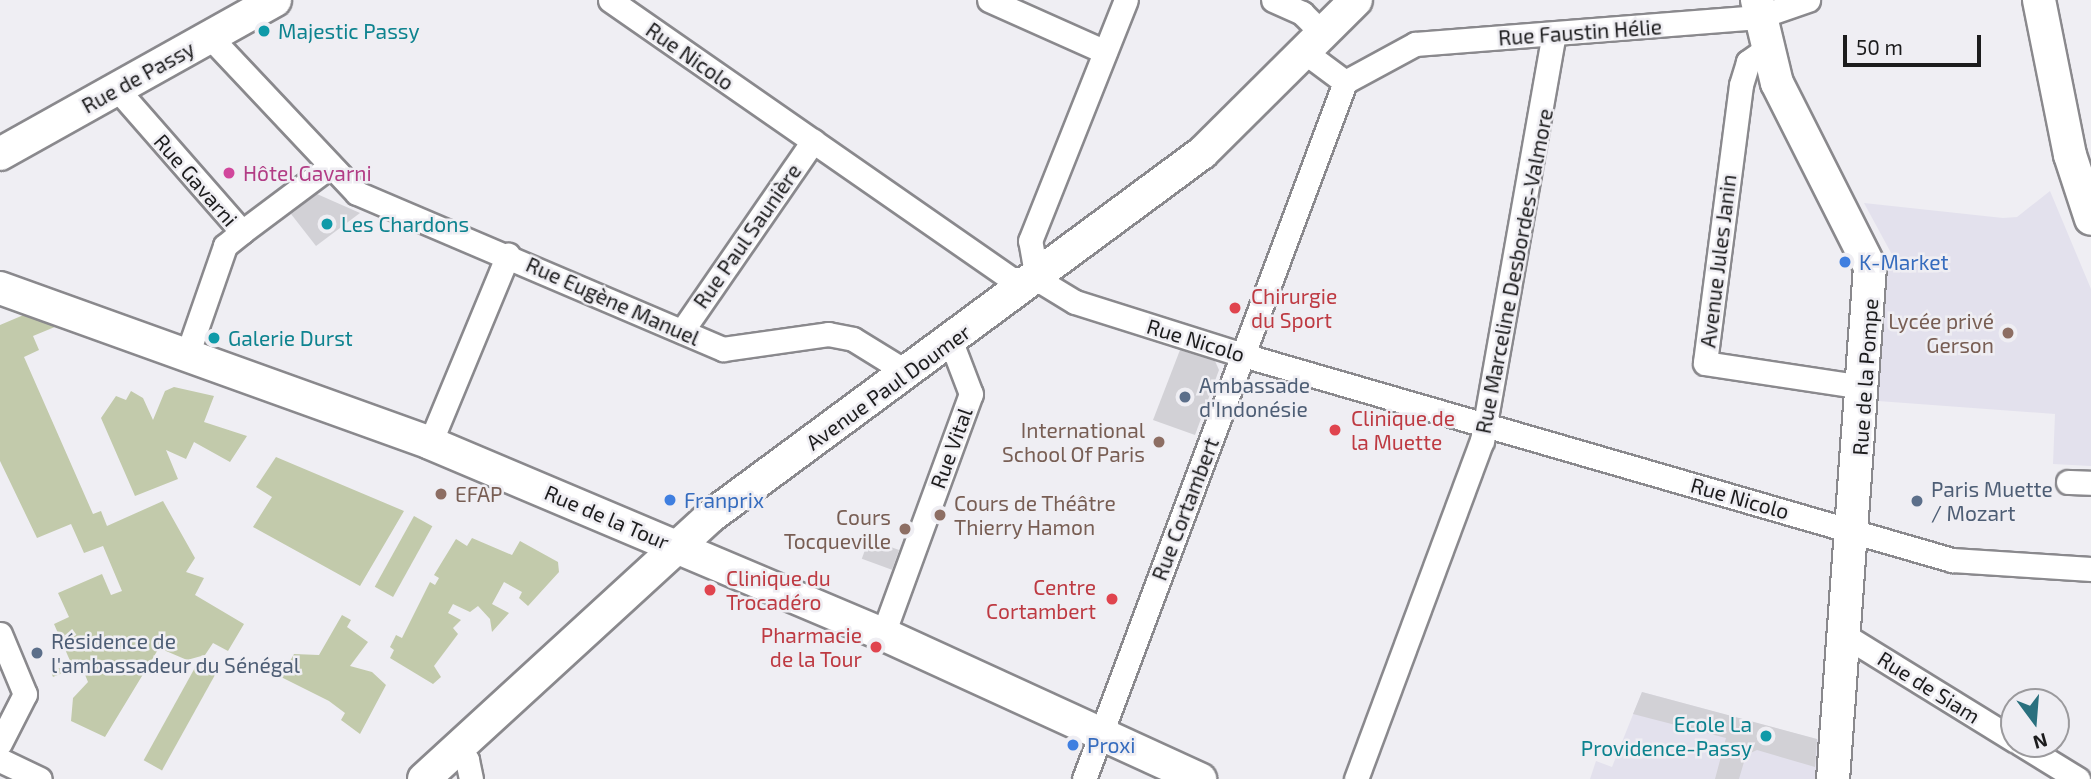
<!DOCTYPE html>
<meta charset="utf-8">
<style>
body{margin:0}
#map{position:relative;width:2091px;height:779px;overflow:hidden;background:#efeef3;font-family:"Exo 2",sans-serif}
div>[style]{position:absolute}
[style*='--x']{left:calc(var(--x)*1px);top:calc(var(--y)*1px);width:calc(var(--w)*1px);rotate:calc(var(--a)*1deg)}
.built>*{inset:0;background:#e3e1ed}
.green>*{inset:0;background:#c2caab;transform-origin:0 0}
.building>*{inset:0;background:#d2d1d6;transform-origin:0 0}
.roads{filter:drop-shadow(2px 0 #8a898d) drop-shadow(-2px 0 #8a898d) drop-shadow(0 2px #8a898d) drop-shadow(0 -2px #8a898d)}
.street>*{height:23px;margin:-11.5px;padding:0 11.5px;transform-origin:11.5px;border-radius:11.5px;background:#fff}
.secondary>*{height:32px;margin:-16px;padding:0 16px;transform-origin:16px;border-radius:16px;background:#fff}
.dots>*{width:19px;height:19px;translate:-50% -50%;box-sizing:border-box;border:4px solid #efeef3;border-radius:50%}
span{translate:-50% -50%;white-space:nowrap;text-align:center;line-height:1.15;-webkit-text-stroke:5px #efeef3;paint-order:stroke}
.culture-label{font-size:21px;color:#0d838f}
.left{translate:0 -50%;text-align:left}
.right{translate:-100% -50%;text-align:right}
.street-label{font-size:21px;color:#1c1c1d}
.hotel-label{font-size:21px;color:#b23c85}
.shop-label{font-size:21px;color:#366cbe}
.health-label{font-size:21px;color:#be3a42}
.education-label{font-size:21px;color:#785e54}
.service-label{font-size:21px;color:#4e5e75}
.north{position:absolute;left:2000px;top:688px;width:70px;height:70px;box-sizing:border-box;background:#efeef3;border:2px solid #9b9a9d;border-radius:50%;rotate:164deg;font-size:19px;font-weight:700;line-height:28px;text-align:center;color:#1c1c1d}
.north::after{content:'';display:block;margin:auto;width:24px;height:32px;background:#2a707e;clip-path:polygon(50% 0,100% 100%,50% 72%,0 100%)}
.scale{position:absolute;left:1843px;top:35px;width:138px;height:32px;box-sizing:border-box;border:4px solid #1c1c1d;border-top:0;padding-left:9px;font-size:21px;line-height:24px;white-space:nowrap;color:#1c1c1d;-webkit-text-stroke:5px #efeef3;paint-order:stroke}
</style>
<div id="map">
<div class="built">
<div style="clip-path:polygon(2050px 191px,2091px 289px,2091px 466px,2053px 464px,2055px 414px,1878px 401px,1888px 263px,1896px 262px,1864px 203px,2003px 218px,2017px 217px)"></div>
<div style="clip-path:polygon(1642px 692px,1820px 740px,1817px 779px,1590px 779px,1596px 761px,1612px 767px)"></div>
</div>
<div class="green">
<div style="clip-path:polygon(33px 311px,62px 324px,33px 336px,39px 350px,24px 357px,93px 514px,101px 511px,107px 526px,163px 501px,195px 558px,186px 572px,204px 578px,195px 595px,244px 624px,228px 651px,213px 643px,205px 655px,187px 660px,159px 648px,105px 737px,71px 721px,73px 698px,88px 682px,81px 665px,53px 677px,51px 672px,71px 663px,54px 624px,69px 617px,58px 593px,102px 574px,111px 595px,122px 591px,103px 546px,84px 553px,71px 524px,37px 538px,0 461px,0 325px)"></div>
<div style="clip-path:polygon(174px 387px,214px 396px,204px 422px,247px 436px,230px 462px,194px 442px,186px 459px,166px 450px,178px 479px,135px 496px,101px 418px,116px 396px,126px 400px,131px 391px,143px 398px,153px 420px,165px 391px)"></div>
<div style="clip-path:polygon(276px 457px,404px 511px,360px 586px,253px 527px,272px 497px,256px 487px)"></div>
<div style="left:414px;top:516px;width:21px;height:81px;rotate:29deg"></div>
<div style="clip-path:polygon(472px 538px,512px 555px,520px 541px,558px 562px,559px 572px,528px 606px,519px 598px,522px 592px,504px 582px,492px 604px,509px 613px,492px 632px,490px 619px,478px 606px,470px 612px,453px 604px,448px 613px,461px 620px,453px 628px,458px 634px,434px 666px,441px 677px,433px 684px,390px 658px,394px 650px,390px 647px,396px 635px,402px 638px,430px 582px,435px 585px,439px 578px,434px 575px,456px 539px,467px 546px)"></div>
<div style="clip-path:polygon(342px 615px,351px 620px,347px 627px,368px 642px,350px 666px,372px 672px,386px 685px,360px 734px,341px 720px,345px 713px,329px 701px,281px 677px,294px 654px,319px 655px)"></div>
<div style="left:197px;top:664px;width:21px;height:110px;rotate:29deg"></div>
</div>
<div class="building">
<div style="clip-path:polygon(317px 194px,360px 213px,316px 246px,291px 214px)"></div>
<div style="clip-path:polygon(1180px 350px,1215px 361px,1219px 370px,1195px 435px,1153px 420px)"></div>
<div style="left:869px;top:539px;width:32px;height:21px;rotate:20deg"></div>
<div style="clip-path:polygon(1642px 692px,1817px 739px,1815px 767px,1757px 750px,1746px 755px,1739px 779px,1715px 779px,1726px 738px,1633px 714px)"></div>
</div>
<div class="roads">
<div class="street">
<div style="--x:610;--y:0;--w:489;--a:34.8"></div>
<div style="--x:1011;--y:279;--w:26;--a:0"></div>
<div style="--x:1037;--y:279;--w:44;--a:31.2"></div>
<div style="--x:1075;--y:302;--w:176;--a:17.5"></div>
<div style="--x:1243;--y:355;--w:738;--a:16.13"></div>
<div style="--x:1952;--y:560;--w:139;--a:3.7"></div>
<div style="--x:989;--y:0;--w:127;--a:24.1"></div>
<div style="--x:1273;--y:0;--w:32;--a:24"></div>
<div style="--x:1302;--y:13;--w:30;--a:45"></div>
<div style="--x:210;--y:37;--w:214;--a:46.7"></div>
<div style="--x:357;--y:193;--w:398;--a:23.1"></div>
<div style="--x:723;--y:349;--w:106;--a:-8.1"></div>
<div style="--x:828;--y:334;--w:25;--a:11"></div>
<div style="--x:853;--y:339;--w:65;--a:31.7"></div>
<div style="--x:1765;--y:50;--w:21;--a:145"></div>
<div style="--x:1748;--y:62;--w:24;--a:107"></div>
<div style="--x:1741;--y:85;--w:280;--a:97.4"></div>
<div style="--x:1705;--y:363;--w:161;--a:8.6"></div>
<div style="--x:1306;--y:53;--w:49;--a:36.6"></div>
<div style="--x:1345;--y:82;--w:80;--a:-28.5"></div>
<div style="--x:1415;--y:44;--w:345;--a:-4.5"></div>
<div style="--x:1759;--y:17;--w:52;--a:-19.1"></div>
<div style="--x:117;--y:89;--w:190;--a:48.8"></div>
<div style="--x:242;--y:232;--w:22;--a:141"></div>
<div style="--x:225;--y:246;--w:112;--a:109.2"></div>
<div style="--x:242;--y:232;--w:109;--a:-36.8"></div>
<div style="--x:1037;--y:279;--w:39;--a:-100"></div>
<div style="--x:1030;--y:241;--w:259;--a:-68.3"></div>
<div style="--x:682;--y:331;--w:231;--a:-55.4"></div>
<div style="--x:430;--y:443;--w:204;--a:-67.5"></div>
<div style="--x:2068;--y:482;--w:23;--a:2"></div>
<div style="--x:0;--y:634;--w:65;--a:67.4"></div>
<div style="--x:25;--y:694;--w:55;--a:117"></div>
<div style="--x:883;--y:634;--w:256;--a:-69.9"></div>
<div style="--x:971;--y:394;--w:56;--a:-111"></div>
<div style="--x:1844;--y:635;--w:200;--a:31.7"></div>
<div style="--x:2021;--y:744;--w:67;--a:31.6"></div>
<div style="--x:456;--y:750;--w:15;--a:42"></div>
<div style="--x:467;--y:760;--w:19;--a:78"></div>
<div style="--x:0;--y:760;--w:44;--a:25.4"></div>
<div style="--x:1084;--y:779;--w:744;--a:-69.47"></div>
<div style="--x:1356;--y:779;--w:361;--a:-69.6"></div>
<div style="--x:1482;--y:441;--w:413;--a:-80"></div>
</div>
<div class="secondary">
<div style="--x:1757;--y:0;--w:85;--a:76.5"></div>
<div style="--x:1777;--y:83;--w:206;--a:63.2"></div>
<div style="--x:1870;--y:267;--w:513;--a:94.13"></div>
<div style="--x:2039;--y:0;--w:158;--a:78.7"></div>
<div style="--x:2070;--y:155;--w:67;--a:71.8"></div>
<div style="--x:0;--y:154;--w:315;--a:-29.2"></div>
<div style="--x:0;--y:288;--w:457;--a:19.8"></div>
<div style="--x:430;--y:443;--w:492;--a:22.9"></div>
<div style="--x:883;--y:634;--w:349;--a:24.6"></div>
<div style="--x:424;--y:779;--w:389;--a:-42.5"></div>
<div style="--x:711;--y:516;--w:611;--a:-36.48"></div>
<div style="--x:1202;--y:153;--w:217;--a:-44.8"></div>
</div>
</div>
<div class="dots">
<div style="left:264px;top:31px;background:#0f9aa8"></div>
<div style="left:229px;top:173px;background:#d1479c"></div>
<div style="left:327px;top:224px;background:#0f9aa8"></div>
<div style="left:1845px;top:262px;background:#3f7fe0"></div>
<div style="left:1235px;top:308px;background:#e0444e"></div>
<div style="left:2008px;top:333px;background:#8d6e63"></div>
<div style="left:214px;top:338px;background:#0f9aa8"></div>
<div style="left:1185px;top:397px;background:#5c6f8a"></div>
<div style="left:1335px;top:430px;background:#e0444e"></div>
<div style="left:1159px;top:442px;background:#8d6e63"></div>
<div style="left:441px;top:494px;background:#8d6e63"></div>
<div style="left:670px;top:500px;background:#3f7fe0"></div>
<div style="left:1917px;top:501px;background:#5c6f8a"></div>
<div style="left:940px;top:515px;background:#8d6e63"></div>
<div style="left:905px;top:529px;background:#8d6e63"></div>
<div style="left:710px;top:590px;background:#e0444e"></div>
<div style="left:1112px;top:599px;background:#e0444e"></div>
<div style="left:876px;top:647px;background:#e0444e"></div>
<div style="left:37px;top:653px;background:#5c6f8a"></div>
<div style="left:1766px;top:736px;background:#0f9aa8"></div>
<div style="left:1073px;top:745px;background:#3f7fe0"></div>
</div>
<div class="culture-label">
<span class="left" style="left:278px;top:31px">Majestic Passy</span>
<span class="left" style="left:341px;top:224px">Les Chardons</span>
<span class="left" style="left:228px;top:338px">Galerie Durst</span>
<span class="right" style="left:1752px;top:736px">Ecole La<br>Providence-Passy</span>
</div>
<div class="street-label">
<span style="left:1580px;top:32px;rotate:-4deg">Rue Faustin Hélie</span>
<span style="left:690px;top:56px;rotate:35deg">Rue Nicolo</span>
<span style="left:138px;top:77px;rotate:-29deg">Rue de Passy</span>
<span style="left:196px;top:180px;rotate:49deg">Rue Gavarni</span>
<span style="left:747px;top:236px;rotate:-55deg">Rue Paul Saunière</span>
<span style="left:1718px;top:261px;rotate:-83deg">Avenue Jules Janin</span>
<span style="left:1514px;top:271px;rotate:-79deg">Rue Marceline Desbordes-Valmore</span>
<span style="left:613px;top:301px;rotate:24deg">Rue Eugène Manuel</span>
<span style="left:1196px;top:340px;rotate:17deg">Rue Nicolo</span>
<span style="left:1865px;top:377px;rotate:-86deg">Rue de la Pompe</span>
<span style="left:888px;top:387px;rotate:-36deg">Avenue Paul Doumer</span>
<span style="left:951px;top:448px;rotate:-70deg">Rue Vital</span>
<span style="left:1740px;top:498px;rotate:16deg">Rue Nicolo</span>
<span style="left:1185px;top:509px;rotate:-69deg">Rue Cortambert</span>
<span style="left:607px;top:517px;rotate:23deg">Rue de la Tour</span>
<span style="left:1929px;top:687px;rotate:32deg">Rue de Siam</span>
</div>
<div class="hotel-label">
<span class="left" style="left:243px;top:173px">Hôtel Gavarni</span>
</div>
<div class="shop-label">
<span class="left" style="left:1859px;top:262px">K-Market</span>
<span class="left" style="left:684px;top:500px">Franprix</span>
<span class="left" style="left:1087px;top:745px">Proxi</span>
</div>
<div class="health-label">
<span class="left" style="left:1251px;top:308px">Chirurgie<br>du Sport</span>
<span class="left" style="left:1351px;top:430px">Clinique de<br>la Muette</span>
<span class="left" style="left:726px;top:590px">Clinique du<br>Trocadéro</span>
<span class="right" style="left:1096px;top:599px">Centre<br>Cortambert</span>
<span class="right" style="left:862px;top:647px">Pharmacie<br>de la Tour</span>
</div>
<div class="education-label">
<span class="right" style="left:1994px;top:333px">Lycée privé<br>Gerson</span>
<span class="right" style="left:1145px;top:442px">International<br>School Of Paris</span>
<span class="left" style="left:455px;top:494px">EFAP</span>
<span class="left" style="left:954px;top:515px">Cours de Théâtre<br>Thierry Hamon</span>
<span class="right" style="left:891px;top:529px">Cours<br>Tocqueville</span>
</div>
<div class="service-label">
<span class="left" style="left:1199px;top:397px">Ambassade<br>d'Indonésie</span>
<span class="left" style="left:1931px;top:501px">Paris Muette<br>/ Mozart</span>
<span class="left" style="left:51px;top:653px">Résidence de<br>l'ambassadeur du Sénégal</span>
</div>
<div class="north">N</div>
<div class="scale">50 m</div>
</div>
